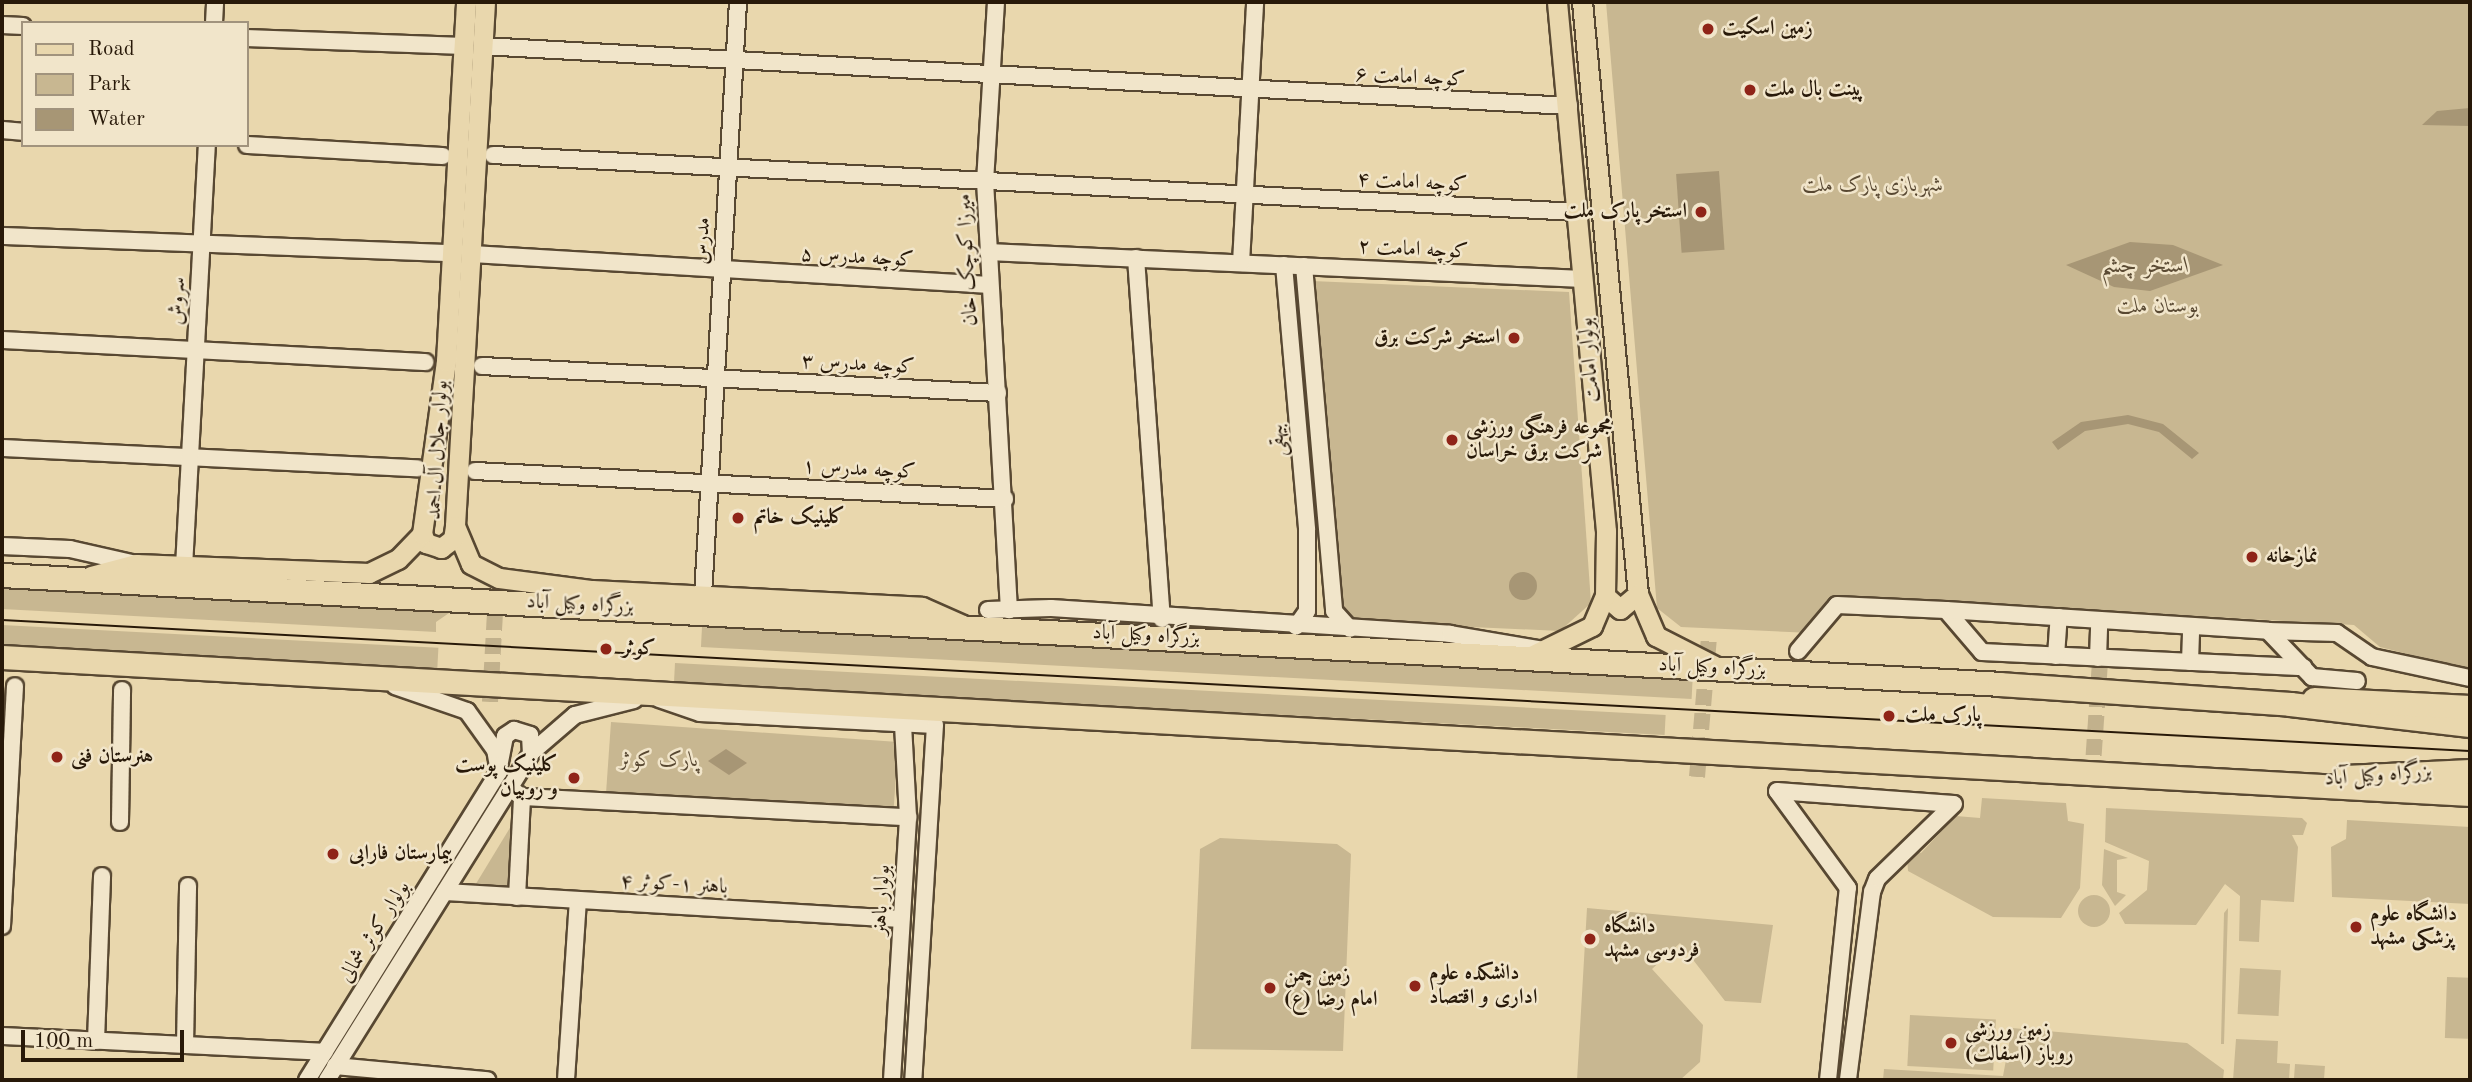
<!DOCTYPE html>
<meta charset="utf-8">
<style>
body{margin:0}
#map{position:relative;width:2472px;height:1082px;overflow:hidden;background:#e9d7ad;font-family:"Old Standard TT",Amiri,serif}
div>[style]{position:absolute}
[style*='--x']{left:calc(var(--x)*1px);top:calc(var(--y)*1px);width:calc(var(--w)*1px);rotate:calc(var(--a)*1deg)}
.green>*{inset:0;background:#c8b791;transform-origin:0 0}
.round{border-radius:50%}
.water>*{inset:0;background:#a79675;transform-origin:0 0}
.minor-tunnel>*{height:16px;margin-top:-8px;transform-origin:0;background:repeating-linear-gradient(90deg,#c2b18c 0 16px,transparent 0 24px)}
.roads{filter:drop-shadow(2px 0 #584832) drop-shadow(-2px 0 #584832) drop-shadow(0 2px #584832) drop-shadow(0 -2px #584832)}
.minor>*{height:16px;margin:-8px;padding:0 8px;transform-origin:8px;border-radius:8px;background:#f1e5ca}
.major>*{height:19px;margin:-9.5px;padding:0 9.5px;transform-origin:9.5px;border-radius:9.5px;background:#e9d7ad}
.highway>*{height:23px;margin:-11.5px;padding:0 11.5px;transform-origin:11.5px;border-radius:11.5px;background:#e9d7ad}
.tram>*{height:2px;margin:-1px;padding:0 1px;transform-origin:1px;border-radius:1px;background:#281909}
.dots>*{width:19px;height:19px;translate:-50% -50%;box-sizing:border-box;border:4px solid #f1e5ca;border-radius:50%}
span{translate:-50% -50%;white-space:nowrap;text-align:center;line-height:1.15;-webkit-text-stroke:5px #f1e5ca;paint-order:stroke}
.poi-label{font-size:21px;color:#281909;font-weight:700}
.left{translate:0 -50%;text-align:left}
.right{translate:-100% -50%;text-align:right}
.street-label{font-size:21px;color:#281909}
.park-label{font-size:21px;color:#584832;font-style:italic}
.water-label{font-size:23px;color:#5b4b34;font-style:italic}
.frame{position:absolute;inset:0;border:4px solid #281909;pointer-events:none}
.legend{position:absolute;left:21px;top:21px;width:228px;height:126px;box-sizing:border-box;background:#f1e5ca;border:2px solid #a1937d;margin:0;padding:9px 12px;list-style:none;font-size:21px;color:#281909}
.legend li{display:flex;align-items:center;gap:14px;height:35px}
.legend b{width:35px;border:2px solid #a1937d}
.scale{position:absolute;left:21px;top:1030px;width:163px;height:32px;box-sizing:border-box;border:4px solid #281909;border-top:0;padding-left:9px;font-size:21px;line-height:24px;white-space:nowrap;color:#281909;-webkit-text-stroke:5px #f1e5ca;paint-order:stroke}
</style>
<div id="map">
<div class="green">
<div style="clip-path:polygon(1606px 2px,2470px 2px,2470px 670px,2380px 647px,2354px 625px,1838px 595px,1812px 633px,1681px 627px,1657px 608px)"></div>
<div style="clip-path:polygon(1312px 281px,1569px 292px,1591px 603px,1560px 631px,1340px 621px)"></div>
<div style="clip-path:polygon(2px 587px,452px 611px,436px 622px,436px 632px,2px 609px)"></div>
<div style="left:2px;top:625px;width:437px;height:21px;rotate:3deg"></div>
<div style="left:702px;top:627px;width:992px;height:20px;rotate:3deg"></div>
<div style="left:675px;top:663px;width:992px;height:20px;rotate:3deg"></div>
<div style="left:611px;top:722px;width:288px;height:71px;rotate:4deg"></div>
<div style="clip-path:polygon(1982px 798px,2066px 803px,2068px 821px,2084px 824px,2080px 888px,2061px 918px,1993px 917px,1908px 871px,1907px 857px,1915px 850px,1921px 853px,1956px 816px,1980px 818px)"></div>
<div style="clip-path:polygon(2106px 808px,2302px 818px,2307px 823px,2303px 835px,2292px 835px,2298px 847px,2294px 902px,2261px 900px,2259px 942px,2239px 941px,2240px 896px,2225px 884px,2196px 925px,2125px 924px,2119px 913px,2147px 890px,2149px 861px,2105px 842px)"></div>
<div style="clip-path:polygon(2347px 820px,2470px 827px,2470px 904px,2332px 897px,2331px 847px,2346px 839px)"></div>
<div style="clip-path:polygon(511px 826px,509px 889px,474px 887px)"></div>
<div style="clip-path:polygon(1220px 838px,1337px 844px,1351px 854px,1343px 1051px,1191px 1049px,1200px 849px)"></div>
<div style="clip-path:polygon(2104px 849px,2128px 858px,2117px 860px,2117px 892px,2126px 895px,2115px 906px,2102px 885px)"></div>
<div class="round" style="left:2078px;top:895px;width:32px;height:32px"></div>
<div style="clip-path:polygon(1587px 908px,1773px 925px,1761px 1003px,1725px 1001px,1680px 943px,1652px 969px,1703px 1025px,1700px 1062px,1680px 1080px,1577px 1080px)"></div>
<div style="clip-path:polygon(2228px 908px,2224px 1044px,2221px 1044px,2224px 913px)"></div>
<div style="left:2240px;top:968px;width:41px;height:46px;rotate:3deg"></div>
<div style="left:2447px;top:977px;width:23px;height:61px;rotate:2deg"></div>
<div style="left:1910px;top:1015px;width:86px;height:51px;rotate:3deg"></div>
<div style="clip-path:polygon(2012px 1028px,2187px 1043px,2224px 1070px,2223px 1080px,1883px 1080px,1884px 1069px,2003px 1076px)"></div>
<div style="clip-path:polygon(2236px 1039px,2278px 1041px,2277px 1063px,2290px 1064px,2289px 1080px,2233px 1080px)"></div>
<div style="left:2295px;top:1064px;width:30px;height:16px;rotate:4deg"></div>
</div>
<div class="water">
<div style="clip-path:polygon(2470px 108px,2470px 126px,2422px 125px,2437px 111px)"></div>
<div style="left:1719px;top:171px;width:79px;height:43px;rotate:86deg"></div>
<div style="clip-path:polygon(2130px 242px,2173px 245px,2223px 265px,2150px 291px,2114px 287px,2066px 265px)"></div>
<div style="clip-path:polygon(2128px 415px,2163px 424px,2199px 453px,2192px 459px,2159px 432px,2128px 424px,2085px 431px,2058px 450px,2052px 442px,2081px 422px)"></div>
<div class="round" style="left:1509px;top:572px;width:28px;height:28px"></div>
<div style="clip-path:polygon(726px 749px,747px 763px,729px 775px,708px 761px)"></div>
</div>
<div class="minor-tunnel">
<div style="--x:490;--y:702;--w:109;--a:-86.8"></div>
<div style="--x:1697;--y:777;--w:142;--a:-85.1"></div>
<div style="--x:2092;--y:779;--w:118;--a:-86.1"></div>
</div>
<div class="roads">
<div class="minor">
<div style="--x:996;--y:2;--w:179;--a:93.5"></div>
<div style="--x:985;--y:181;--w:430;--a:86.8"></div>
<div style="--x:214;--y:23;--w:21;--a:-87"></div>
<div style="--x:2;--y:25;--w:21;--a:3"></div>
<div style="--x:247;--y:38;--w:216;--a:2.1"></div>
<div style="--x:482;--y:46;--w:1089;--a:3.16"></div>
<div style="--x:2;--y:130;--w:21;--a:5"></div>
<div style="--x:247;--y:145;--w:196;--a:3.2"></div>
<div style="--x:493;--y:155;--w:1085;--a:3.01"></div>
<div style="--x:2;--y:236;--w:449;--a:2.2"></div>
<div style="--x:988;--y:252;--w:596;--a:2.6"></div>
<div style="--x:472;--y:254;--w:519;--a:3.42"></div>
<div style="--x:1136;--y:258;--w:362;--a:85.9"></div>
<div style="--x:1241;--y:263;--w:261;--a:-86.9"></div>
<div style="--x:1284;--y:265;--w:266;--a:85"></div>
<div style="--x:1307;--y:530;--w:81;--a:90"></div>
<div style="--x:1307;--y:611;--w:19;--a:125"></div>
<div style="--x:1304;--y:266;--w:346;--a:85"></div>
<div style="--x:1334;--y:611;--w:24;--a:48"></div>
<div style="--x:2;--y:340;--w:424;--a:3"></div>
<div style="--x:482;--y:366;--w:517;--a:3"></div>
<div style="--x:2;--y:448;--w:416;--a:2.8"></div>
<div style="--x:475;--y:471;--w:531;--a:3.02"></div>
<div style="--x:2;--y:546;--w:68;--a:2.5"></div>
<div style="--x:70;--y:549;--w:68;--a:12.8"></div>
<div style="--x:184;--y:567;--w:423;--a:-86.9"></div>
<div style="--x:703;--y:595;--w:594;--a:-86.62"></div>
<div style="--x:988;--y:610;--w:63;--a:-1.8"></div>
<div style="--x:1051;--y:608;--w:400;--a:3.7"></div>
<div style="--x:1450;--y:634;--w:100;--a:9.7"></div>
<div style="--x:1946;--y:610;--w:55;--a:49.4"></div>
<div style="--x:1982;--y:652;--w:322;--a:2.7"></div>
<div style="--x:2268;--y:631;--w:69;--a:1.7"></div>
<div style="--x:2337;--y:633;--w:42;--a:34.4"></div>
<div style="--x:2372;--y:657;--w:100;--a:12.1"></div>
<div style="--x:1798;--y:651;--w:60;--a:-49.7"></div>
<div style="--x:1837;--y:605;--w:109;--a:2.6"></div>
<div style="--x:1946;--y:610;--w:323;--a:3.7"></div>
<div style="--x:2268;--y:631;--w:64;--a:46.3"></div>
<div style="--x:2312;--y:677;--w:45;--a:5.1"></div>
<div style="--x:2056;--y:656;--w:39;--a:-86"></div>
<div style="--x:2098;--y:658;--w:38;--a:-88"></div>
<div style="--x:2190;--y:662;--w:36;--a:-88"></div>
<div style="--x:659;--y:699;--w:43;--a:18.9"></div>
<div style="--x:700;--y:713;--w:235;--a:2.9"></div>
<div style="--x:935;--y:725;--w:356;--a:93.5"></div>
<div style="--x:500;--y:762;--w:26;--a:-79"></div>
<div style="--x:505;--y:736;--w:11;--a:-34"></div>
<div style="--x:514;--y:730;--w:17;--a:17"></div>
<div style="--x:530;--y:735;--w:18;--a:87"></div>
<div style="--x:510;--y:788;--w:15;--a:37"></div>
<div style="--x:522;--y:797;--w:387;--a:3"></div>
<div style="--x:120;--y:822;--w:132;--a:-89.1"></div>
<div style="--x:445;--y:892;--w:457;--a:3.4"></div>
<div style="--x:517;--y:897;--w:100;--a:-87.1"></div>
<div style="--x:2;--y:926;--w:240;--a:-86.9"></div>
<div style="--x:2;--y:1036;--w:323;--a:2.8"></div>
<div style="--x:96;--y:1041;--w:165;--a:-87.9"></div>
<div style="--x:185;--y:1045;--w:159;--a:-88.9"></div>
<div style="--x:335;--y:1066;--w:153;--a:5.3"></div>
<div style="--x:307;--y:1080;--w:363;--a:-58.1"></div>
<div style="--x:499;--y:772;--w:22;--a:-100"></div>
<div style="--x:495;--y:750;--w:48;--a:-125.7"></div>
<div style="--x:467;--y:711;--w:76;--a:-160.9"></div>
<div style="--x:327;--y:1080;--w:385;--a:-58"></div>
<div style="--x:531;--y:753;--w:58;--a:-40.8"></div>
<div style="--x:575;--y:715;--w:61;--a:-14.3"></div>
<div style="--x:566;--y:1080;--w:180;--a:-86.2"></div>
<div style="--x:892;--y:1080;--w:263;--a:-86.5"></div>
<div style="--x:908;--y:817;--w:93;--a:-93.1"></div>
<div style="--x:1828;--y:1080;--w:193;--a:-84.1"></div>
<div style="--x:1848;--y:888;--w:120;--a:-126.2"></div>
<div style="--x:1777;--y:791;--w:177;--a:4.2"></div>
<div style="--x:1954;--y:804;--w:107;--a:135.8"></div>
<div style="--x:1877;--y:879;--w:14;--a:111"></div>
<div style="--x:1872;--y:892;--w:190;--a:97.3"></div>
</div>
<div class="major">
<div style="--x:485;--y:2;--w:525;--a:93.28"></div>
<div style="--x:455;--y:526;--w:41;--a:67.2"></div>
<div style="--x:471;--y:564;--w:31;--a:27"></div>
<div style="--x:499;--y:578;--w:94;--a:7.4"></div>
<div style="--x:592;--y:590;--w:330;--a:2.9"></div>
<div style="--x:922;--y:607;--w:45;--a:23.7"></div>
<div style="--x:1582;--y:2;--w:595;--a:84.6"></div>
<div style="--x:1638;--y:594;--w:46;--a:66.8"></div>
<div style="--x:1656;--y:636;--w:66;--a:27"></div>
<div style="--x:422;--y:534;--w:10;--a:66"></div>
<div style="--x:426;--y:543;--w:16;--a:18"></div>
<div style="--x:441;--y:548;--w:15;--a:-37"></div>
<div style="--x:453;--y:539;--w:13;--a:-81"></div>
<div style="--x:91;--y:576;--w:47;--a:-14.9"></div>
<div style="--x:136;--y:564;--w:233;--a:2.2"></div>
<div style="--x:369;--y:573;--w:32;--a:-26"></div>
<div style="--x:398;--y:559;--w:35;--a:-46"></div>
<div style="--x:422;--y:534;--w:175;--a:-82.1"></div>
<div style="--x:446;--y:361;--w:360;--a:-86.8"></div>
<div style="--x:1605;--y:596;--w:20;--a:41"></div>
<div style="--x:1620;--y:609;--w:23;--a:-40"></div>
<div style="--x:1531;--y:656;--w:68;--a:-26.2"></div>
<div style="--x:1592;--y:626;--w:33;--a:-67"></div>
<div style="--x:1605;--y:596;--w:65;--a:-89.1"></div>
<div style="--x:1606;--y:531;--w:531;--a:-95.29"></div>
</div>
<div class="highway">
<div style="--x:2;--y:575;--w:2000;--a:3.12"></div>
<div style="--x:1999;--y:684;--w:292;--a:3.9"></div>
<div style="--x:2290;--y:704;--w:181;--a:6.7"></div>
<div style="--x:2;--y:657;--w:2472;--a:3.18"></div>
<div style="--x:2314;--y:699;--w:156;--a:2.9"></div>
<div style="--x:2345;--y:777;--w:125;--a:-2.7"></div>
</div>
</div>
<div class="tram">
<div style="--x:2;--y:620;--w:2471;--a:3.04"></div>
</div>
<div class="dots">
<div style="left:1708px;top:29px;background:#8f2418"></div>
<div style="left:1750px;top:90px;background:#8f2418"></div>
<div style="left:1701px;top:212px;background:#8f2418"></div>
<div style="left:1514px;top:338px;background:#8f2418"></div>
<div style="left:1452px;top:440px;background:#8f2418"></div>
<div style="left:738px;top:518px;background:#8f2418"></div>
<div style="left:2252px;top:557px;background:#8f2418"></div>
<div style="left:606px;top:649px;background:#8f2418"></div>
<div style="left:1889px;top:716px;background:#8f2418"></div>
<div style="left:57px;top:757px;background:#8f2418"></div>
<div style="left:574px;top:778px;background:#8f2418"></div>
<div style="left:333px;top:854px;background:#8f2418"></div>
<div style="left:2356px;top:927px;background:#8f2418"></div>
<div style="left:1590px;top:939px;background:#8f2418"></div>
<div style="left:1415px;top:986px;background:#8f2418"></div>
<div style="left:1270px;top:988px;background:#8f2418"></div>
<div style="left:1951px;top:1043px;background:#8f2418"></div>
</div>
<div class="poi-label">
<span class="left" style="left:1722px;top:29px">زمین اسکیت</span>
<span class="left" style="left:1764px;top:90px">پینت بال ملت</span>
<span class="right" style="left:1687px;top:212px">استخر پارک ملت</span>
<span class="right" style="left:1500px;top:338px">استخر شرکت برق</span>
<span class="left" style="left:1466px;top:440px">مجموعه فرهنگی ورزشی<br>شرکت برق خراسان</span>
<span class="left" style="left:754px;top:518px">کلینیک خاتم</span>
<span class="left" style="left:2266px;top:557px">نمازخانه</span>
<span class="left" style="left:622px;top:649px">کوثر</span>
<span class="left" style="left:1905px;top:716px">پارک ملت</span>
<span class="left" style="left:71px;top:757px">هنرستان فنی</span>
<span class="right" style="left:558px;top:778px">کلینیک پوست<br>و روبیان</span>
<span class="left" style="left:349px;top:854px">بیمارستان فارابی</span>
<span class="left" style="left:2370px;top:927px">دانشگاه علوم<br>پزشکی مشهد</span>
<span class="left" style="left:1604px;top:939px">دانشگاه<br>فردوسی مشهد</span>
<span class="left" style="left:1429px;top:986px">دانشکده علوم<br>اداری و اقتصاد</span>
<span class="left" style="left:1284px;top:988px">زمین چمن<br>امام رضا (ع)</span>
<span class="left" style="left:1965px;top:1043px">زمین ورزشی<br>روباز (آسفالت)</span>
</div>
<div class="street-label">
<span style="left:1410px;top:78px;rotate:3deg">کوچه امامت ۶</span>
<span style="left:1412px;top:183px;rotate:3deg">کوچه امامت ۴</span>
<span style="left:703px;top:241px;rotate:-87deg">مدرس</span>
<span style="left:1413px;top:250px;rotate:3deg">کوچه امامت ۲</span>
<span style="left:857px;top:258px;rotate:3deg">کوچه مدرس ۵</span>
<span style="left:968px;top:260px;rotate:-93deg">میرزا کوچک خان</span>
<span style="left:178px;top:301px;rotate:-87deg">سروش</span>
<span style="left:1590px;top:360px;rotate:-95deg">بولوار امامت</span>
<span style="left:858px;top:365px;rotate:3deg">کوچه مدرس ۳</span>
<span style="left:1278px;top:440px;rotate:-95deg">بیهقی</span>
<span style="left:438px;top:450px;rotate:-87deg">بولوار جلال آل احمد</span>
<span style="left:859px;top:470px;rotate:3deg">کوچه مدرس ۱</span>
<span style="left:580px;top:605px;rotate:3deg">بزرگراه وکیل آباد</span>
<span style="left:1146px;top:636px;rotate:3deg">بزرگراه وکیل آباد</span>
<span style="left:1712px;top:668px;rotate:3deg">بزرگراه وکیل آباد</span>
<span style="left:2378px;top:776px;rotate:-4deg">بزرگراه وکیل آباد</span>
<span style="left:674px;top:885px;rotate:3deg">باهنر ۱-کوثر ۴</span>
<span style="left:882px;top:900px;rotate:-87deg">بولوار باهنر</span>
<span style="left:375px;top:932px;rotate:-58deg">بولوار کوثر شمالی</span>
</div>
<div class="park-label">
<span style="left:1873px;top:186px">شهربازی پارک ملت</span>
<span style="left:2158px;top:307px">بوستان ملت</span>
<span style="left:659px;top:761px">پارک کوثر</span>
</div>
<div class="water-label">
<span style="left:2145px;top:266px">استخر چشم</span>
</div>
<div class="frame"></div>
<ul class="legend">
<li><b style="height:9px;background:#e9d7ad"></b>Road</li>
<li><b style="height:19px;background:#c8b791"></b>Park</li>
<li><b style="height:19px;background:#a79675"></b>Water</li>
</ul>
<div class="scale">100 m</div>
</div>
